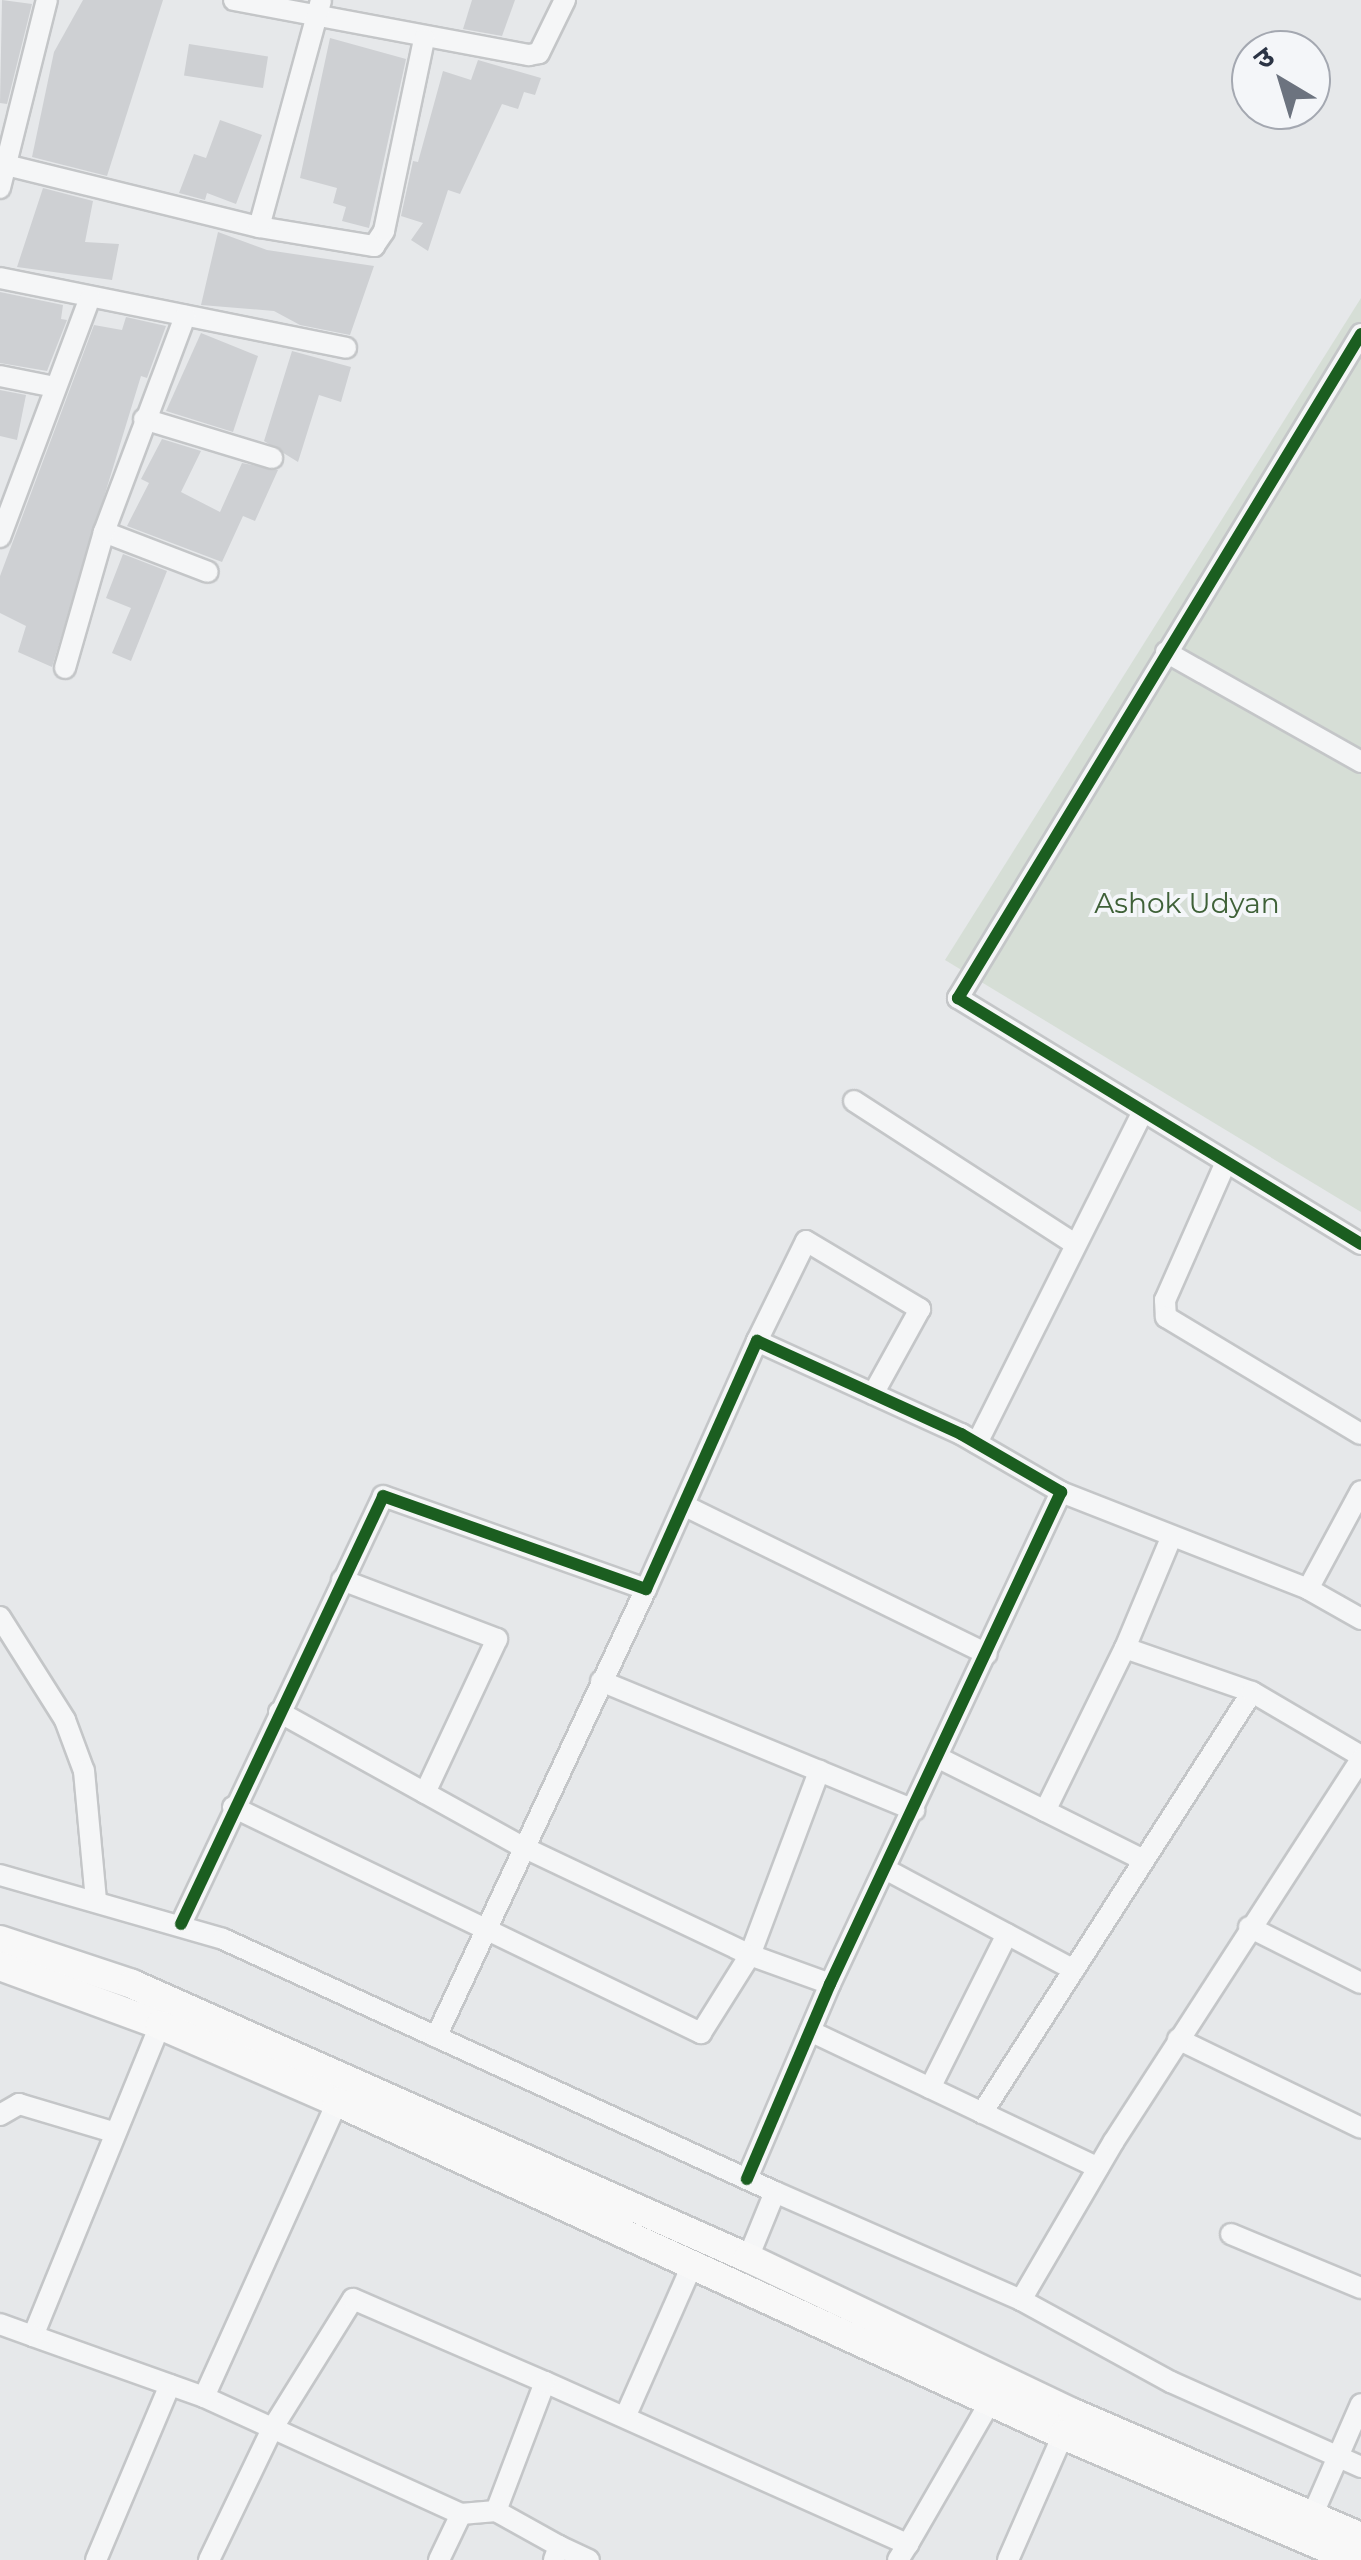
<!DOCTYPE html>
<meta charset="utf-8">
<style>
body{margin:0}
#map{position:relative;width:1361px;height:2560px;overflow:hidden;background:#e6e8ea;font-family:Montserrat,"Noto Sans Devanagari",sans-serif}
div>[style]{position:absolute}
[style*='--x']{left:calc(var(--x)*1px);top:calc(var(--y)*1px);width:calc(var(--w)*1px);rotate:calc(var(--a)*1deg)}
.green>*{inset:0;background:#d6ded6}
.building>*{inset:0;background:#ced0d3;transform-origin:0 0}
.roads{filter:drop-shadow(2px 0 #c4c6c8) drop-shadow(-2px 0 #c4c6c8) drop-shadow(0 2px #c4c6c8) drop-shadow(0 -2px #c4c6c8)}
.minor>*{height:20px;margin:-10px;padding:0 10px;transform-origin:10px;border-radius:10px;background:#f5f6f7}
.secondary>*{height:28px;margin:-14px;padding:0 14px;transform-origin:14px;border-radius:14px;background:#f8f8f8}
.cycleway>*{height:12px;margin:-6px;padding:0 6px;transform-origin:6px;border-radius:6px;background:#1b5e20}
span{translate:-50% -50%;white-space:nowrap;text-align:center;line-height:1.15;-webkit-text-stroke:8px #f4f6f9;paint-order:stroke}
.park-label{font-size:28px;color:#3f6138}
.north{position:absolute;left:1231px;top:30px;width:100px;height:100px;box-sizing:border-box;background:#f4f6f9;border:2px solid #a4a8b1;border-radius:50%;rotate:322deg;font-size:28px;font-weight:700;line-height:40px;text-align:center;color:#2b3445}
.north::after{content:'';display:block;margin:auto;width:35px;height:45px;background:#6c737f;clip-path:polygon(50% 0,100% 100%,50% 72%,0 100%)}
</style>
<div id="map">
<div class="green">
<div style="clip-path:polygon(1361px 298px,1361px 1212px,945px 960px)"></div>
</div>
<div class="building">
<div style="clip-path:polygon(2px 0,32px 4px,7px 104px,0 103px)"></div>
<div style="clip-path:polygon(83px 0,163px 0,107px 176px,32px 157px,54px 52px)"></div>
<div style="clip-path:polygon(472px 0,515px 0,502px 36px,463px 29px)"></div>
<div style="clip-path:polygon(330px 38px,406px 59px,369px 228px,342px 221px,346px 207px,333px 203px,337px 188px,300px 178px)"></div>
<div style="left:189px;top:44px;width:80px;height:32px;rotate:9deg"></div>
<div style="clip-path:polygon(478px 60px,541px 78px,535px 95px,524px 92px,518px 109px,502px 104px,460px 194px,448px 190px,428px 251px,411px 240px,423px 223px,401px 216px,413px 161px,418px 162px,443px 71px,471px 80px)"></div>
<div style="clip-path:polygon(220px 120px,262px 135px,236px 204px,207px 193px,205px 200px,179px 193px,194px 154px,206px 158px)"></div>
<div style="clip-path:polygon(43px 188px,93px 201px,85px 242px,119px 244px,112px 280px,17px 267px)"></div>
<div style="clip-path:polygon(218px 232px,267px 250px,374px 266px,350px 335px,300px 325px,274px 311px,201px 305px)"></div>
<div style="clip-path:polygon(0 292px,63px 305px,61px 319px,67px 320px,47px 371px,0 363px)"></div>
<div style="clip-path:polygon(126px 317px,166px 326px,147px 378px,141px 376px,52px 667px,18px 652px,26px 626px,0 613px,0 576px,94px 325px,122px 330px)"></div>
<div style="clip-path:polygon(201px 333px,258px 356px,233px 432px,166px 411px)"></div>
<div style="clip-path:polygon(292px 351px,351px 367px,341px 402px,319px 395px,298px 462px,264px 441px)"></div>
<div style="clip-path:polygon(0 390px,26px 395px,17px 440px,0 436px)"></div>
<div style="clip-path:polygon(162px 439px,201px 451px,181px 492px,220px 512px,242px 463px,278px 470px,255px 521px,243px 516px,222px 562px,127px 526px,149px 483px,141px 479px)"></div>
<div style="clip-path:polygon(123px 554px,167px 571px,131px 661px,112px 653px,131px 608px,106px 598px)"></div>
</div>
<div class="roads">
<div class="minor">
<div style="--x:234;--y:0;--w:300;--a:10.6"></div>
<div style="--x:529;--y:55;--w:10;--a:-11"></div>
<div style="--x:539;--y:53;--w:59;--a:-63.9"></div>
<div style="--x:6;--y:165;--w:260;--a:13.8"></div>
<div style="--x:259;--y:227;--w:117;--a:9.4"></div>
<div style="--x:374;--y:246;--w:18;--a:-56"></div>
<div style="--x:384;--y:231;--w:196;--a:-78.2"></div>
<div style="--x:0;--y:188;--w:194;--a:-76"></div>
<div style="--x:259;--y:227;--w:235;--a:-74.7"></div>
<div style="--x:0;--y:278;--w:353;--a:11.4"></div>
<div style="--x:1361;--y:334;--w:777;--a:121.25"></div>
<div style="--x:958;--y:998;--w:472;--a:31.4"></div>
<div style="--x:0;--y:376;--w:56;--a:11.3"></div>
<div style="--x:144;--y:419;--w:134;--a:16.9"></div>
<div style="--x:104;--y:532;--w:111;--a:21"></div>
<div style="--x:0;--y:537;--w:256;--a:-69.4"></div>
<div style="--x:1166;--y:652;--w:224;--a:29.4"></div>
<div style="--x:65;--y:668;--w:141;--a:-74"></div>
<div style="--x:104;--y:532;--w:231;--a:-69.4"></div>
<div style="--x:854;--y:1101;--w:263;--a:32.9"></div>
<div style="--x:1226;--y:1162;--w:151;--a:113.8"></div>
<div style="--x:1165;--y:1300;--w:17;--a:87"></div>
<div style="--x:1166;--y:1317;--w:227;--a:31"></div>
<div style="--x:757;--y:1341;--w:111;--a:-63.9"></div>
<div style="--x:806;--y:1241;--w:133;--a:30.8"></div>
<div style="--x:920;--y:1309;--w:97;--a:118.9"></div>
<div style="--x:977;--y:1443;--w:371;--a:-63.4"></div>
<div style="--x:1061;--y:1492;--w:265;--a:21.4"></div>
<div style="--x:1308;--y:1589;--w:61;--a:29.5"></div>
<div style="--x:685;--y:1506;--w:336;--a:26.1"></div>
<div style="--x:1171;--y:1538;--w:119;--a:112.7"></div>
<div style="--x:1125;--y:1648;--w:134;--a:19.1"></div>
<div style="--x:342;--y:1580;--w:166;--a:20.8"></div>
<div style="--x:497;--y:1639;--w:170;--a:115.1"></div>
<div style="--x:1308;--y:1589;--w:111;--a:-61.6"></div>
<div style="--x:0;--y:1617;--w:122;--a:57.7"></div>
<div style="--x:65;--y:1720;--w:54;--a:69.6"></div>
<div style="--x:84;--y:1771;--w:131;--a:84.7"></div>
<div style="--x:601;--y:1681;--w:339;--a:22.4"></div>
<div style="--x:279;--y:1712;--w:279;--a:29"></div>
<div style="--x:523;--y:1847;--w:251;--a:25.4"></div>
<div style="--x:750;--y:1955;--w:197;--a:-69.4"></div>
<div style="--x:939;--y:1758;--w:229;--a:26.5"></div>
<div style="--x:233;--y:1807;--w:520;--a:25.78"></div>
<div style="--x:701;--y:2033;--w:92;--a:-57.9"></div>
<div style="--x:750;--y:1955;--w:85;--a:19.9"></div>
<div style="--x:1045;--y:1811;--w:182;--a:-63.9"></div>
<div style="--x:885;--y:1869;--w:214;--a:28.1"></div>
<div style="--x:0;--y:1875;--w:232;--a:16"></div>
<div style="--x:223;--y:1939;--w:607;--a:24.62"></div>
<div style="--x:181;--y:1924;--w:473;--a:-64.7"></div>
<div style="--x:383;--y:1496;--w:279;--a:19.5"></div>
<div style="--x:646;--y:1589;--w:272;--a:-65.9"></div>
<div style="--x:757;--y:1341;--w:224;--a:24.5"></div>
<div style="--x:961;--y:1434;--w:116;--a:30.1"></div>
<div style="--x:1061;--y:1492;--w:544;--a:115.15"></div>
<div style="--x:830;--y:1984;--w:212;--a:113.1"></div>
<div style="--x:1249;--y:1927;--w:125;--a:26.6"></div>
<div style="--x:160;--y:2025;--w:336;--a:112.2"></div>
<div style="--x:33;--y:2336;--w:182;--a:19.6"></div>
<div style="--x:204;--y:2397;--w:282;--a:24.5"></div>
<div style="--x:461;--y:2514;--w:51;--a:115.6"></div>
<div style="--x:810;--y:2031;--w:319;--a:25.4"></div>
<div style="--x:436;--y:2037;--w:495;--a:-64.9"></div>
<div style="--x:1178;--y:2039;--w:203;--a:25.9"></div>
<div style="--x:930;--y:2088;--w:172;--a:-63.4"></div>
<div style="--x:982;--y:2113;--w:500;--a:-57.33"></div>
<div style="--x:1252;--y:1692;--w:126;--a:30.4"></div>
<div style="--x:0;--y:2115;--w:22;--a:-30"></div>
<div style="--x:19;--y:2104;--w:98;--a:16.6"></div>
<div style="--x:1231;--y:2234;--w:141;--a:22.6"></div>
<div style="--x:748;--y:2258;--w:71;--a:-67.8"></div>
<div style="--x:775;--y:2192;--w:269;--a:23.7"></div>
<div style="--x:1021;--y:2300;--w:184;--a:-59.7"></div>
<div style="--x:1114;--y:2141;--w:455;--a:-57.1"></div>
<div style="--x:1021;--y:2300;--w:171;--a:28.7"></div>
<div style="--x:1171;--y:2382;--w:208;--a:24.1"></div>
<div style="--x:0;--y:2324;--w:35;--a:20"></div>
<div style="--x:204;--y:2397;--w:324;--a:-65.7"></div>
<div style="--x:626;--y:2415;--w:166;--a:-66.2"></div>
<div style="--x:496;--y:2511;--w:72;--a:29.1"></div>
<div style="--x:559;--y:2546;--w:15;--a:110"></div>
<div style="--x:461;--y:2514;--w:35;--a:-5"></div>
<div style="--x:496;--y:2511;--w:138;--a:-69.2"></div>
<div style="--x:545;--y:2382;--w:398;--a:24.1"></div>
<div style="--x:908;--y:2544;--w:19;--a:122"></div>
<div style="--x:1312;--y:2516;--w:122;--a:-66.4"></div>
<div style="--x:908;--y:2544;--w:178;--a:-60"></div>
<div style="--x:559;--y:2546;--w:33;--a:25"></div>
<div style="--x:96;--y:2560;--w:190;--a:-67.1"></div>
<div style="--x:209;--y:2560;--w:145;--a:-64.3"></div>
<div style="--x:272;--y:2429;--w:153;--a:-58.1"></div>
<div style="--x:353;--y:2299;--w:209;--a:23.4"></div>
<div style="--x:1008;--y:2560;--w:137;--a:-66.3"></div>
</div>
<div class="secondary">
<div style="--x:0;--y:1940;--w:139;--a:18.4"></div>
<div style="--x:132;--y:1984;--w:674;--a:23.98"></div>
<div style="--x:748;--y:2258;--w:360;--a:25.5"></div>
<div style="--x:1073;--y:2413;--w:314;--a:23.3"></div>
<div style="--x:0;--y:1966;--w:171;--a:20.2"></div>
<div style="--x:160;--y:2025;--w:193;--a:23.5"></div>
<div style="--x:337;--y:2102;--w:799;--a:24.64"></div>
<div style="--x:1063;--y:2435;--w:317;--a:23.2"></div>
</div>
</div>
<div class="cycleway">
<div style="--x:1361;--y:334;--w:777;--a:121.25"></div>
<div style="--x:958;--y:998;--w:472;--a:31.4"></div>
<div style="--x:181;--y:1924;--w:473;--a:-64.7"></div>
<div style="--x:383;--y:1496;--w:279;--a:19.5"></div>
<div style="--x:646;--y:1589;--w:272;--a:-65.9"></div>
<div style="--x:757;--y:1341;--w:224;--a:24.5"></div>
<div style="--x:961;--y:1434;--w:116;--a:30.1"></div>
<div style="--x:1061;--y:1492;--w:544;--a:115.15"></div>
<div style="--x:830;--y:1984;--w:212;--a:113.1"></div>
</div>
<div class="park-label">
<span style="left:1187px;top:903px">Ashok Udyan</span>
</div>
<div class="north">उ</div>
</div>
